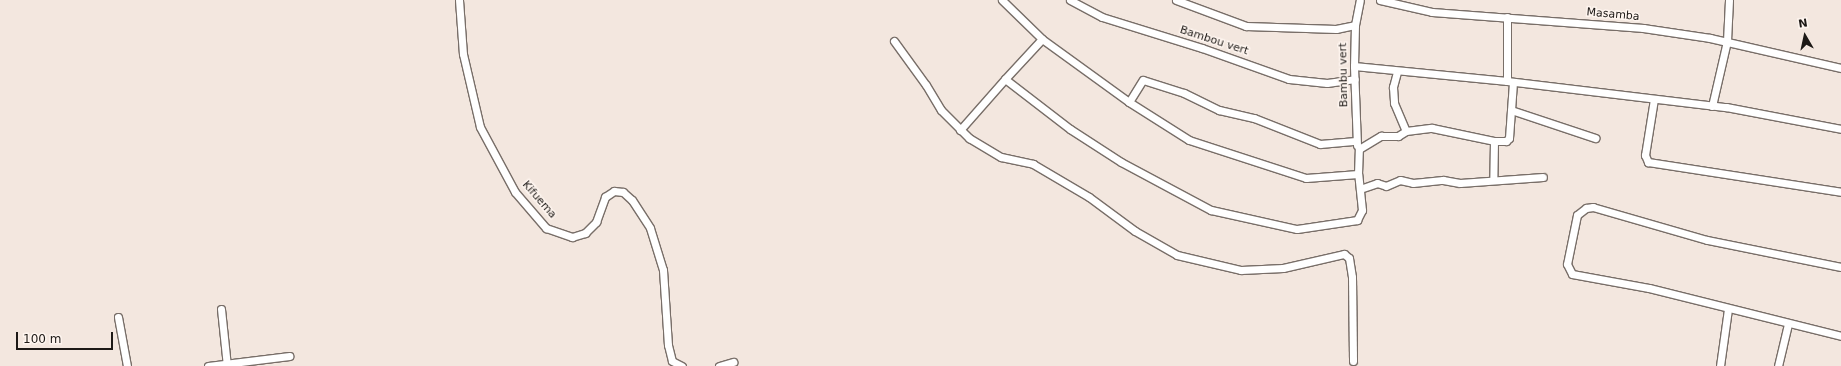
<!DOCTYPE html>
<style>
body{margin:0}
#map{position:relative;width:1841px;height:366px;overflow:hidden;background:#f3e7df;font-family:"DejaVu Sans",sans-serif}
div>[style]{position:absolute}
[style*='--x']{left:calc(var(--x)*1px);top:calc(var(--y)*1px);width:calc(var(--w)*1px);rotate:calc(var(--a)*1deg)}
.roads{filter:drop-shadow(1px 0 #786e68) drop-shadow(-1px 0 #786e68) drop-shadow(0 1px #786e68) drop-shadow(0 -1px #786e68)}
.minor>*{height:7px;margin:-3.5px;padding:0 3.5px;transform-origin:3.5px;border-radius:3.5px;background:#fff}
span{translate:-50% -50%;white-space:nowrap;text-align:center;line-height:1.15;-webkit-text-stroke:3px #fef5ef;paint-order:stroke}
.street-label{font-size:11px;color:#1d1916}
.north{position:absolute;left:1785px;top:16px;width:40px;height:40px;-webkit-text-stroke:3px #fef5ef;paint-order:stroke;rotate:351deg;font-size:11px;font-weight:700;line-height:16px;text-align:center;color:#1d1916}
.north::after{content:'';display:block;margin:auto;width:14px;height:18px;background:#1d1916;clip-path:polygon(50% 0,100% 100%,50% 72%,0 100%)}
.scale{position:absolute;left:16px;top:332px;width:97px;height:18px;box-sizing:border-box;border:2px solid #1d1916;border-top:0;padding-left:5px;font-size:12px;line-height:14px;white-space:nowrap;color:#1d1916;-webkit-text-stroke:3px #fef5ef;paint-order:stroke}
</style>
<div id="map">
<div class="roads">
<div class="minor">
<div style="--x:459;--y:0;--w:54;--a:85.8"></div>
<div style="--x:463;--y:54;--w:75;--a:76.9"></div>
<div style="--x:480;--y:127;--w:74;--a:61.7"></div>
<div style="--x:515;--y:192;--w:48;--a:49.3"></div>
<div style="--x:546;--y:228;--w:28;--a:19"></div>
<div style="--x:572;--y:237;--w:14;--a:-17"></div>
<div style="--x:585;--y:233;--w:16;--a:-45"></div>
<div style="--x:596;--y:222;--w:27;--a:-70"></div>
<div style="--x:605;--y:197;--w:11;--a:-34"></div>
<div style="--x:614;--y:191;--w:9;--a:6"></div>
<div style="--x:623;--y:192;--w:12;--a:42"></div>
<div style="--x:632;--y:200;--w:33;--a:57"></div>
<div style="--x:650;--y:228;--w:44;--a:72.8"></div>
<div style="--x:663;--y:270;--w:75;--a:86.2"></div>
<div style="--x:668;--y:345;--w:16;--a:76"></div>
<div style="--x:672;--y:361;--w:11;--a:27"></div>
<div style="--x:1002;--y:0;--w:56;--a:44.3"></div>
<div style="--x:1042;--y:39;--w:107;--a:35.9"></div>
<div style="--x:1129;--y:102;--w:71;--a:32.3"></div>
<div style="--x:1189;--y:140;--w:123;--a:18"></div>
<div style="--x:1306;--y:178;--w:52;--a:-4.4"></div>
<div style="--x:1070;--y:0;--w:36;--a:28"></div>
<div style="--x:1102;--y:17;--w:105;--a:17.2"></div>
<div style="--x:1202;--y:48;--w:92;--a:19.6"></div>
<div style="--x:1289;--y:79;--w:38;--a:6"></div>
<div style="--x:1327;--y:83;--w:28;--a:-8"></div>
<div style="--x:1176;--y:0;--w:75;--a:20.4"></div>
<div style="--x:1246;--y:26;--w:90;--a:1.9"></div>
<div style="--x:1336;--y:29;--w:19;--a:-12"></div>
<div style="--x:1380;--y:0;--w:53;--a:13"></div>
<div style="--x:1432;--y:12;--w:212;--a:4.3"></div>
<div style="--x:1643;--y:28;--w:68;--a:8.5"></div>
<div style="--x:1710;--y:38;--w:134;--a:12.9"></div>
<div style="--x:1042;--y:39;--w:54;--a:132.8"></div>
<div style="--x:1005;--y:79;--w:82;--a:37.6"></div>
<div style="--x:1070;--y:129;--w:61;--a:32.9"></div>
<div style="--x:1121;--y:162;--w:102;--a:28.1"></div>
<div style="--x:1211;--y:210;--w:88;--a:12.5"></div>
<div style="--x:1297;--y:229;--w:61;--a:-8.5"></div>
<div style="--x:1357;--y:220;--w:11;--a:-63"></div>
<div style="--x:1362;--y:210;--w:36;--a:-96"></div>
<div style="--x:1358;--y:174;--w:25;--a:-88"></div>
<div style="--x:1359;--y:149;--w:26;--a:-31"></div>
<div style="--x:1381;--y:136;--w:17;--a:0"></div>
<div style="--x:1398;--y:136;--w:9;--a:-32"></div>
<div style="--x:1406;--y:131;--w:26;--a:-7"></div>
<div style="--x:1432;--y:128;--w:63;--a:11.8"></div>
<div style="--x:1494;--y:141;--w:39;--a:91"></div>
<div style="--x:894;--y:41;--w:54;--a:54"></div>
<div style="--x:926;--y:85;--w:29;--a:59"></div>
<div style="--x:941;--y:110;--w:40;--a:45"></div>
<div style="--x:969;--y:138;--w:37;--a:31"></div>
<div style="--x:1001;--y:157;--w:33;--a:12"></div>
<div style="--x:1033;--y:164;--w:65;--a:30.5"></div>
<div style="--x:1089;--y:197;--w:57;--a:36.5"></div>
<div style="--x:1135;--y:231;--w:48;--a:29.7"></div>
<div style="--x:1177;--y:255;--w:66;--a:13.2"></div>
<div style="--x:1241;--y:270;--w:42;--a:-2.7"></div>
<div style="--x:1283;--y:268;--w:63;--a:-12.9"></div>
<div style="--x:1344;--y:254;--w:6;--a:39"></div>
<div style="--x:1349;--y:258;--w:19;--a:81"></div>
<div style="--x:1352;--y:277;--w:84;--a:89.3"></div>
<div style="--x:1354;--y:66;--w:154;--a:5.6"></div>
<div style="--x:1507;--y:81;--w:221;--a:6.8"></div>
<div style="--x:1726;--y:107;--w:117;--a:10.8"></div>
<div style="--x:1397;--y:72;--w:16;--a:105"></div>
<div style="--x:1393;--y:87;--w:16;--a:86"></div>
<div style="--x:1394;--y:103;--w:30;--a:67"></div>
<div style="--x:1507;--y:81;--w:64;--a:-90"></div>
<div style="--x:1654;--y:99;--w:57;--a:99.1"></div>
<div style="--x:1645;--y:155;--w:8;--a:67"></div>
<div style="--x:1648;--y:162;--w:195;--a:8.8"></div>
<div style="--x:1129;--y:102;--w:26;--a:-58"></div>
<div style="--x:1143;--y:80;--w:43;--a:17.6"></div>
<div style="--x:1184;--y:93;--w:39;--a:26"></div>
<div style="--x:1219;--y:110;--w:36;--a:13"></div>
<div style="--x:1254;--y:118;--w:71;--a:21.5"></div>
<div style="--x:1320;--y:144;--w:36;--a:-5"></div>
<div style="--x:1712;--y:106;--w:67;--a:-77"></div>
<div style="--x:1727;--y:41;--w:41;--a:-87.2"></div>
<div style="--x:1511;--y:110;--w:89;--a:18.4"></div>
<div style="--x:960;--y:130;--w:68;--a:-48.6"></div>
<div style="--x:1494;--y:141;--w:12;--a:0"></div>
<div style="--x:1506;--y:141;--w:4;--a:-45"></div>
<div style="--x:1509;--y:138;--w:56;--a:-85.9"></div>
<div style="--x:1357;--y:145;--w:79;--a:-92.2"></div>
<div style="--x:1354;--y:66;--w:41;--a:-88.6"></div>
<div style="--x:1355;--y:25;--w:25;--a:-79"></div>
<div style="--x:1360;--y:189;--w:18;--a:-19"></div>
<div style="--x:1377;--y:183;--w:9;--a:18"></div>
<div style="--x:1386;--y:186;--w:15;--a:-23"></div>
<div style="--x:1400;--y:180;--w:13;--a:13"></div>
<div style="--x:1413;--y:183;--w:30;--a:-6"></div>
<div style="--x:1443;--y:180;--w:17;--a:10"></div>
<div style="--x:1460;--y:183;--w:83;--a:-4.1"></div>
<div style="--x:1841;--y:267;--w:137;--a:-168.6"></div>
<div style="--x:1707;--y:240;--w:119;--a:-163.9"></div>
<div style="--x:1593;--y:207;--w:7;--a:172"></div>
<div style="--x:1586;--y:208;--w:11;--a:142"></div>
<div style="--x:1577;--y:215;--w:50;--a:101.5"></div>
<div style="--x:1567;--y:264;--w:11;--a:63"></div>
<div style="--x:1572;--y:274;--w:78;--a:10.3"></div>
<div style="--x:1649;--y:288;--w:198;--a:14"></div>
<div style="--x:221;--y:309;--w:57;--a:84"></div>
<div style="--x:118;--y:317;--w:50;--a:79.6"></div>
<div style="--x:208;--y:366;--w:82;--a:-7"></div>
<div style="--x:719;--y:366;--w:15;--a:-16"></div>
<div style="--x:1720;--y:366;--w:58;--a:-82"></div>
<div style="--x:1778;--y:366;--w:43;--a:-76.6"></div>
</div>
</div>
<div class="street-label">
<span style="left:1613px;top:15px;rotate:5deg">Masamba</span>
<span style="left:1214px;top:41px;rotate:18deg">Bambou vert</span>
<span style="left:1344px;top:75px;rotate:-91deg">Bambu vert</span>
<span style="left:539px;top:200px;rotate:49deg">Kifuema</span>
</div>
<div class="north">N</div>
<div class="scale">100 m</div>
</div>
